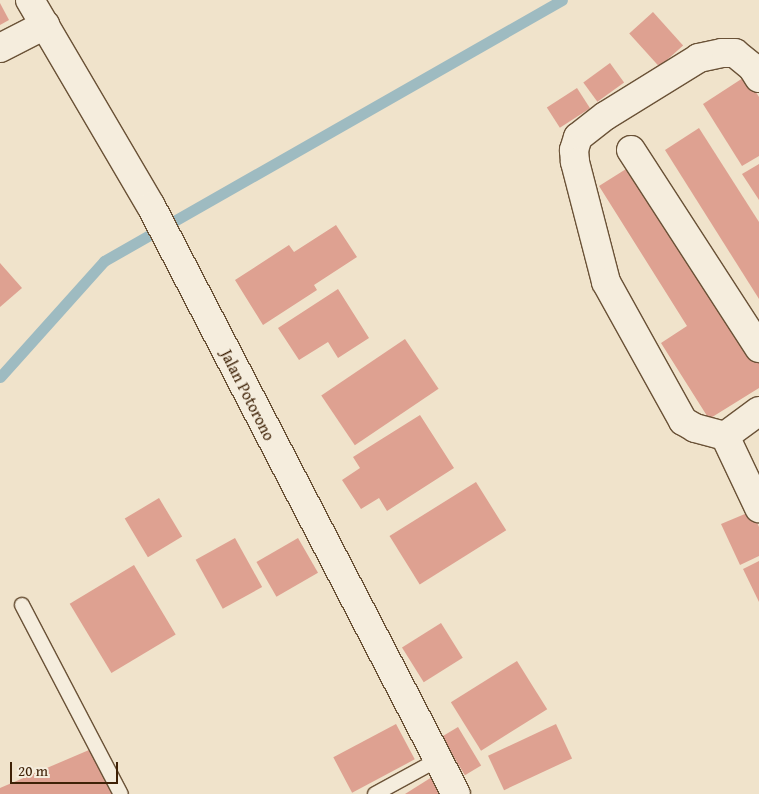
<!DOCTYPE html>
<style>
body{margin:0}
#map{position:relative;width:759px;height:794px;overflow:hidden;background:#f0e3cb;font-family:"Gentium Book Plus",serif}
div>[style]{position:absolute}
[style*='--x']{left:calc(var(--x)*1px);top:calc(var(--y)*1px);width:calc(var(--w)*1px);rotate:calc(var(--a)*1deg)}
.stream>*{height:11px;margin:-5.5px;padding:0 5.5px;transform-origin:5.5px;border-radius:5.5px;background:#9ebbc1}
.building>*{inset:0;background:#dea191;transform-origin:0 0}
.roads{filter:drop-shadow(1px 0 #6a5237) drop-shadow(-1px 0 #6a5237) drop-shadow(0 1px #6a5237) drop-shadow(0 -1px #6a5237)}
.service>*{height:14px;margin:-7px;padding:0 7px;transform-origin:7px;border-radius:7px;background:#f5eddd}
.minor>*{height:28px;margin:-14px;padding:0 14px;transform-origin:14px;border-radius:14px;background:#f5eddd}
span{translate:-50% -50%;white-space:nowrap;text-align:center;line-height:1.15;-webkit-text-stroke:4.5px #f5eddd;paint-order:stroke}
.street-label{font-size:16px;color:#3e2106}
.scale{position:absolute;left:10px;top:762px;width:108px;height:22px;box-sizing:border-box;border:2px solid #3e2106;border-top:0;padding-left:6px;font-size:15px;line-height:18px;white-space:nowrap;color:#3e2106;-webkit-text-stroke:4px #f5eddd;paint-order:stroke}
</style>
<div id="map">
<div class="stream">
<div style="--x:0;--y:377;--w:156;--a:-48.1"></div>
<div style="--x:104;--y:261;--w:527;--a:-29.68"></div>
</div>
<div class="building">
<div style="clip-path:polygon(0 3px,9px 20px,0 25px)"></div>
<div style="left:653px;top:12px;width:45px;height:32px;rotate:48deg"></div>
<div style="left:610px;top:63px;width:24px;height:33px;rotate:54deg"></div>
<div style="clip-path:polygon(746px 76px,759px 97px,759px 156px,742px 166px,703px 104px)"></div>
<div style="left:577px;top:88px;width:24px;height:36px;rotate:57deg"></div>
<div style="clip-path:polygon(699px 128px,759px 222px,759px 299px,665px 150px)"></div>
<div style="clip-path:polygon(634px 164px,759px 363px,759px 388px,709px 419px,661px 343px,687px 326px,599px 186px)"></div>
<div style="clip-path:polygon(759px 164px,759px 200px,742px 174px)"></div>
<div style="clip-path:polygon(336px 225px,357px 257px,314px 285px,317px 290px,263px 325px,235px 280px,289px 245px,294px 252px)"></div>
<div style="clip-path:polygon(0 263px,22px 288px,0 307px)"></div>
<div style="clip-path:polygon(338px 289px,369px 338px,338px 358px,328px 342px,299px 360px,278px 328px)"></div>
<div style="left:405px;top:339px;width:60px;height:101px;rotate:56deg"></div>
<div style="clip-path:polygon(420px 415px,454px 468px,387px 511px,379px 498px,361px 509px,342px 480px,360px 468px,353px 457px)"></div>
<div style="left:476px;top:482px;width:57px;height:102px;rotate:58deg"></div>
<div style="left:159px;top:498px;width:45px;height:40px;rotate:59deg"></div>
<div style="clip-path:polygon(752px 511px,759px 527px,759px 556px,740px 565px,721px 524px)"></div>
<div style="left:235px;top:538px;width:56px;height:45px;rotate:61deg"></div>
<div style="left:298px;top:538px;width:40px;height:48px;rotate:60deg"></div>
<div style="clip-path:polygon(759px 561px,759px 602px,743px 569px)"></div>
<div style="left:134px;top:565px;width:81px;height:75px;rotate:59deg"></div>
<div style="left:441px;top:623px;width:41px;height:46px;rotate:58deg"></div>
<div style="left:517px;top:661px;width:57px;height:78px;rotate:58deg"></div>
<div style="left:396px;top:724px;width:40px;height:71px;rotate:62deg"></div>
<div style="left:556px;top:724px;width:38px;height:75px;rotate:65deg"></div>
<div style="left:458px;top:727px;width:45px;height:19px;rotate:59deg"></div>
<div style="clip-path:polygon(89px 750px,113px 794px,0 794px,0 788px)"></div>
<div style="clip-path:polygon(432px 777px,442px 794px,405px 794px)"></div>
</div>
<div class="roads">
<div class="service">
<div style="--x:22;--y:605;--w:213;--a:62.4"></div>
<div style="--x:375;--y:794;--w:71;--a:-28.7"></div>
</div>
<div class="minor">
<div style="--x:30;--y:0;--w:239;--a:59.6"></div>
<div style="--x:151;--y:206;--w:662;--a:62.58"></div>
<div style="--x:0;--y:48;--w:51;--a:-27.1"></div>
<div style="--x:759;--y:78;--w:13;--a:-122"></div>
<div style="--x:752;--y:67;--w:22;--a:-141"></div>
<div style="--x:735;--y:53;--w:13;--a:180"></div>
<div style="--x:722;--y:53;--w:24;--a:168"></div>
<div style="--x:699;--y:58;--w:110;--a:148.3"></div>
<div style="--x:605;--y:116;--w:34;--a:142"></div>
<div style="--x:578;--y:137;--w:14;--a:107"></div>
<div style="--x:574;--y:150;--w:12;--a:85"></div>
<div style="--x:575;--y:162;--w:124;--a:75.5"></div>
<div style="--x:606;--y:282;--w:159;--a:61"></div>
<div style="--x:683;--y:421;--w:14;--a:30"></div>
<div style="--x:695;--y:428;--w:31;--a:15"></div>
<div style="--x:725;--y:436;--w:80;--a:64.7"></div>
<div style="--x:631;--y:150;--w:236;--a:57.1"></div>
<div style="--x:725;--y:436;--w:42;--a:-36.3"></div>
</div>
</div>
<div class="street-label">
<span style="left:248px;top:395px;rotate:63deg">Jalan Potorono</span>
</div>
<div class="scale">20 m</div>
</div>
